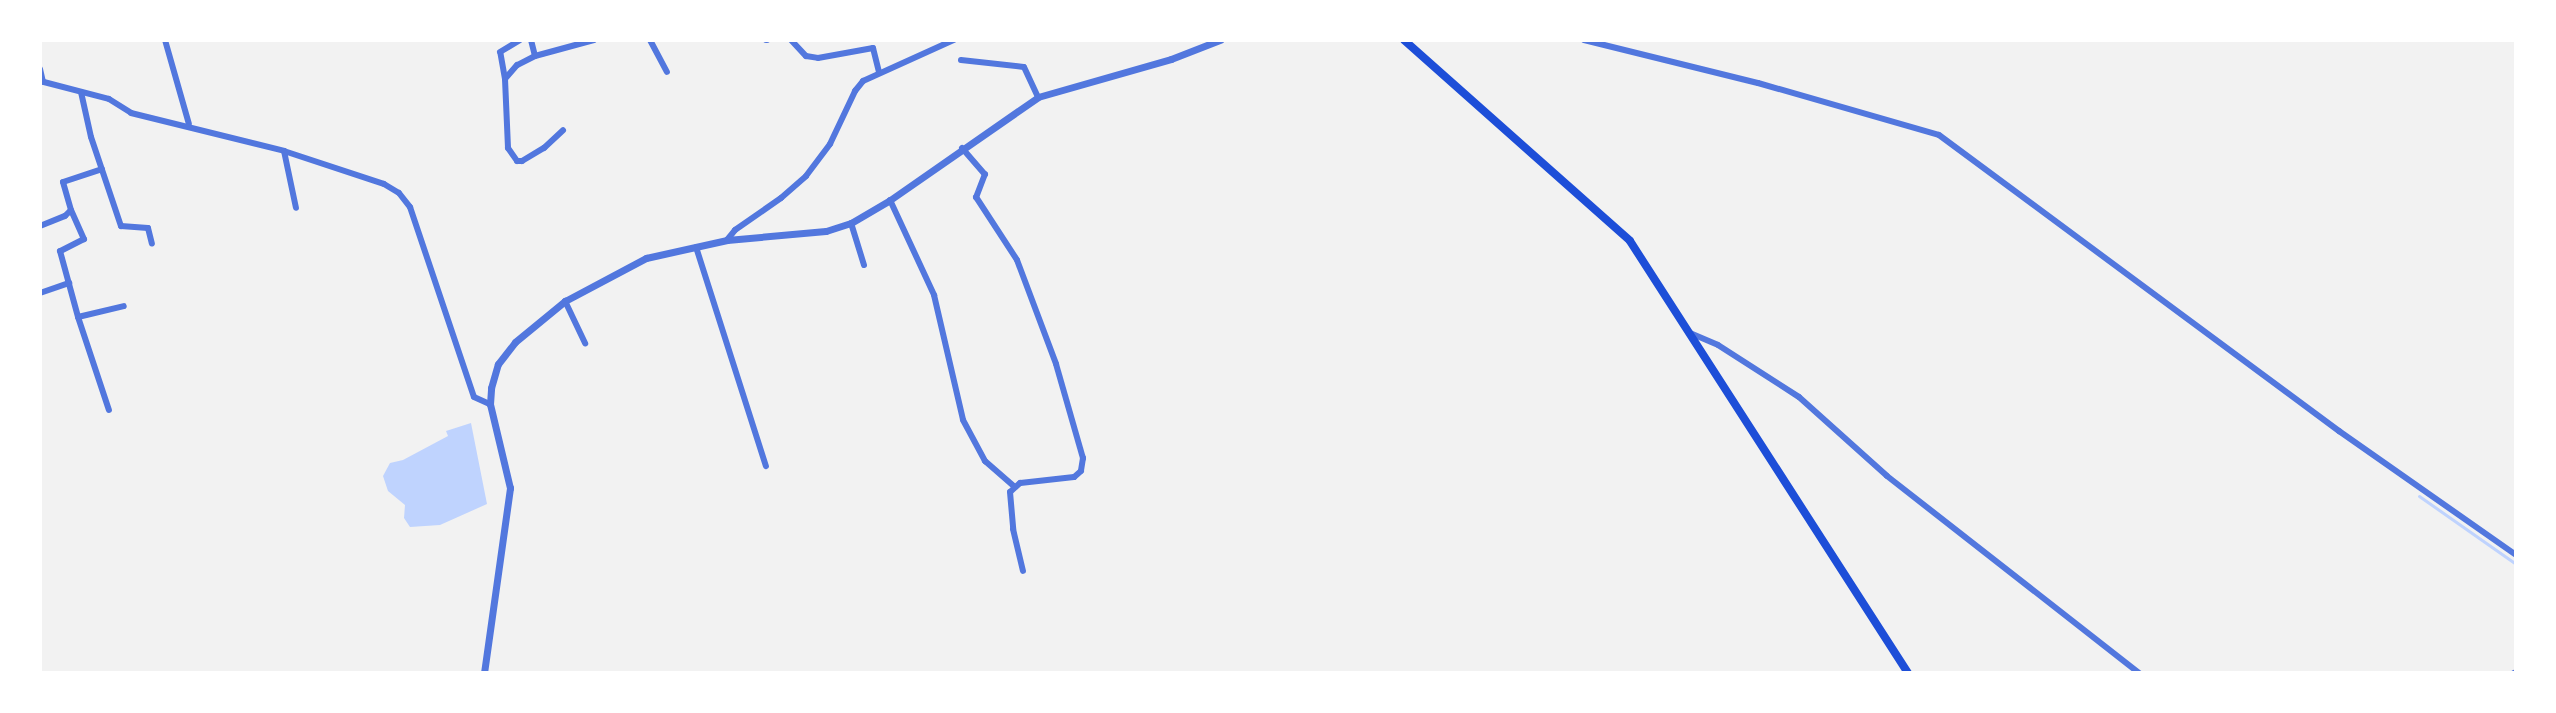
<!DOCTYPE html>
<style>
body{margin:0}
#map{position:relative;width:2556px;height:713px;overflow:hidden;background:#f2f2f2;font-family:Cabin,sans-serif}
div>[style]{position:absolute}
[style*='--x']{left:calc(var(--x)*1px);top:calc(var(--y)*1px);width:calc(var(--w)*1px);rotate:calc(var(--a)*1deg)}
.water>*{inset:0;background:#bfd3fe}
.stream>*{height:3px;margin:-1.5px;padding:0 1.5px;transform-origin:1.5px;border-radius:1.5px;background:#bfd3fe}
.minor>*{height:6px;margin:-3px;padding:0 3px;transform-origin:3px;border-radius:3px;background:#5277de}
.tertiary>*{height:7px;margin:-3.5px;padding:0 3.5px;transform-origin:3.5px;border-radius:3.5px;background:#5277de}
.secondary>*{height:8px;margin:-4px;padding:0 4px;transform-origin:4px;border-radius:4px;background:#1d4ed8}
span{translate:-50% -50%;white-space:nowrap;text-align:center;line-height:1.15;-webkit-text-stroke:6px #fff;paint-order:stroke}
.frame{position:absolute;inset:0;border:42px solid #fff;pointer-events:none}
</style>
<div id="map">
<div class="water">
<div style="clip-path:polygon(471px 423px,487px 504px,440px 525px,410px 527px,404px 518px,405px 505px,388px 491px,383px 476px,390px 463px,403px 460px,448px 436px,446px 431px)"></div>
</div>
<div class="stream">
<div style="--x:2419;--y:496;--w:118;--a:35"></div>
</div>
<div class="minor">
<div style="--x:165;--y:40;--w:87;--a:74.1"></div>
<div style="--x:531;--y:40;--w:16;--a:76"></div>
<div style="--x:535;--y:56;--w:20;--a:153"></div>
<div style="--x:517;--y:65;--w:18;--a:131"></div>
<div style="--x:505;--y:79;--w:69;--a:87.5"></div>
<div style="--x:508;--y:148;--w:16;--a:55"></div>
<div style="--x:517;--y:161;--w:5;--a:0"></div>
<div style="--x:522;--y:161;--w:26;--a:-31"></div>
<div style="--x:544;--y:148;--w:26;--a:-43"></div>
<div style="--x:650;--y:40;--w:36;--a:62"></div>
<div style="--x:766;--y:40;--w:1;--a:0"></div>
<div style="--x:791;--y:40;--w:22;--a:47"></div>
<div style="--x:806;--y:56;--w:12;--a:9"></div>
<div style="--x:818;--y:58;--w:56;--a:-10.3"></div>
<div style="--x:873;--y:48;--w:25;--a:76"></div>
<div style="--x:1584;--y:40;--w:179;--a:13.9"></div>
<div style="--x:1758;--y:83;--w:188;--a:16"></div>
<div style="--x:1939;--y:135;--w:498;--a:36.5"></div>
<div style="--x:2339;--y:431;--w:216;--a:35"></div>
<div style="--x:535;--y:56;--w:61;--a:-15.2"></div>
<div style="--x:961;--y:60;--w:63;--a:6.3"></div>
<div style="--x:1024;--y:67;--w:33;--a:65"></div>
<div style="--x:40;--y:69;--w:13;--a:77"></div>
<div style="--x:505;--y:79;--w:27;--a:-100"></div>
<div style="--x:500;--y:52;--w:23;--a:-31"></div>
<div style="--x:40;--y:81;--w:71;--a:14.6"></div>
<div style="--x:109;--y:99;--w:26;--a:32"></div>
<div style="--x:131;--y:113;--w:158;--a:13.9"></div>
<div style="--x:284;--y:151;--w:105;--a:18.3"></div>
<div style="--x:384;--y:184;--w:17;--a:31"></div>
<div style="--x:399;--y:193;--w:18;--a:52"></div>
<div style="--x:410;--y:207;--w:200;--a:71.4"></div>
<div style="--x:474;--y:397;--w:17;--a:24"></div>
<div style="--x:81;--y:92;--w:46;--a:77.5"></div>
<div style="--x:91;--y:137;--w:94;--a:71.4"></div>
<div style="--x:121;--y:226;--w:27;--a:4"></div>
<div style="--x:148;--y:228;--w:16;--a:76"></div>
<div style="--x:962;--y:148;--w:35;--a:49"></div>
<div style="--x:985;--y:174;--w:25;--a:111"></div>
<div style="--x:976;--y:197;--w:75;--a:56.9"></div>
<div style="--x:1017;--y:260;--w:111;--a:69.4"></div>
<div style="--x:1056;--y:364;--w:98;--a:74"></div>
<div style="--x:1083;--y:458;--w:13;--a:99"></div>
<div style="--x:1081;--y:471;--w:9;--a:139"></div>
<div style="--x:1074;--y:477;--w:54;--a:173.7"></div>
<div style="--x:1020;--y:483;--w:13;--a:138"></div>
<div style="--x:1010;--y:492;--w:37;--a:85"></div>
<div style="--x:1013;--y:529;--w:43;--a:76.6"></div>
<div style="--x:284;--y:151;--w:58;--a:78.1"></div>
<div style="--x:890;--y:200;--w:105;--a:65.1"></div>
<div style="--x:934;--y:295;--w:128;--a:76.9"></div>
<div style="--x:963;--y:420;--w:47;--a:61.8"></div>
<div style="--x:985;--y:461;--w:38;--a:41"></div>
<div style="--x:71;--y:210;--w:32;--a:66"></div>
<div style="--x:84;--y:239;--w:27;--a:153"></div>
<div style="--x:60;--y:251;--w:68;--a:74.7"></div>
<div style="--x:78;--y:317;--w:98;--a:71.6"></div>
<div style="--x:851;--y:223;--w:44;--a:72.8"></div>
<div style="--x:40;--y:226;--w:27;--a:-22"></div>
<div style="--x:65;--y:216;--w:8;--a:-45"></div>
<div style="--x:71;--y:210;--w:29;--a:-106"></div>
<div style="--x:63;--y:182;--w:41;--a:-18.4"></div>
<div style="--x:727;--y:240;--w:13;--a:-51"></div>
<div style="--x:735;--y:230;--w:56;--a:-34.8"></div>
<div style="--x:781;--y:198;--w:33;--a:-41"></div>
<div style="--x:806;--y:176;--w:40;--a:-53"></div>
<div style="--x:830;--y:144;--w:59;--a:-64.7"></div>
<div style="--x:855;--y:91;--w:13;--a:-51"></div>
<div style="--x:863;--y:81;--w:100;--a:-24.3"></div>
<div style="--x:696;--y:247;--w:230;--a:72.3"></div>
<div style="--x:40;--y:293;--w:31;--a:-19"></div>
<div style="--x:565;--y:301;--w:47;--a:64.5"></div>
<div style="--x:78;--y:317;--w:47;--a:-13.4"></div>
<div style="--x:1690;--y:333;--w:30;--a:23"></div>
<div style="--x:1718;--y:345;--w:96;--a:32.7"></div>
<div style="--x:1799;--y:397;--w:118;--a:41.9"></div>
<div style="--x:1887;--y:476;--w:320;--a:38"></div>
<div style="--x:2514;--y:673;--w:2;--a:-27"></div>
</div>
<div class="tertiary">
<div style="--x:484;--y:673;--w:187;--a:-82"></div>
<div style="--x:510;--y:488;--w:86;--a:-103.4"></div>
<div style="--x:490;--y:404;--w:16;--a:-86"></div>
<div style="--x:491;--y:388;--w:25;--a:-74"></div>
<div style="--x:498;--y:364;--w:28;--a:-52"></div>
<div style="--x:515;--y:342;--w:65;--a:-39.4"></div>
<div style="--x:565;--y:301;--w:92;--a:-28"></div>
<div style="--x:646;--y:258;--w:83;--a:-12.5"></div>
<div style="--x:727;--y:240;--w:99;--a:-5.2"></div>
<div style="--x:826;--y:231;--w:26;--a:-18"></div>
<div style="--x:851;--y:223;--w:45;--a:-30.5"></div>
<div style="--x:890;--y:200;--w:180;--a:-34.8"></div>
<div style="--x:1038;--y:97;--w:138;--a:-15.9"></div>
<div style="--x:1171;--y:59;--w:53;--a:-21.2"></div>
</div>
<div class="secondary">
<div style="--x:1404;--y:40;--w:302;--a:41.6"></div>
<div style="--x:1630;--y:241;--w:514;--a:57.24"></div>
</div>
<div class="frame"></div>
</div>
